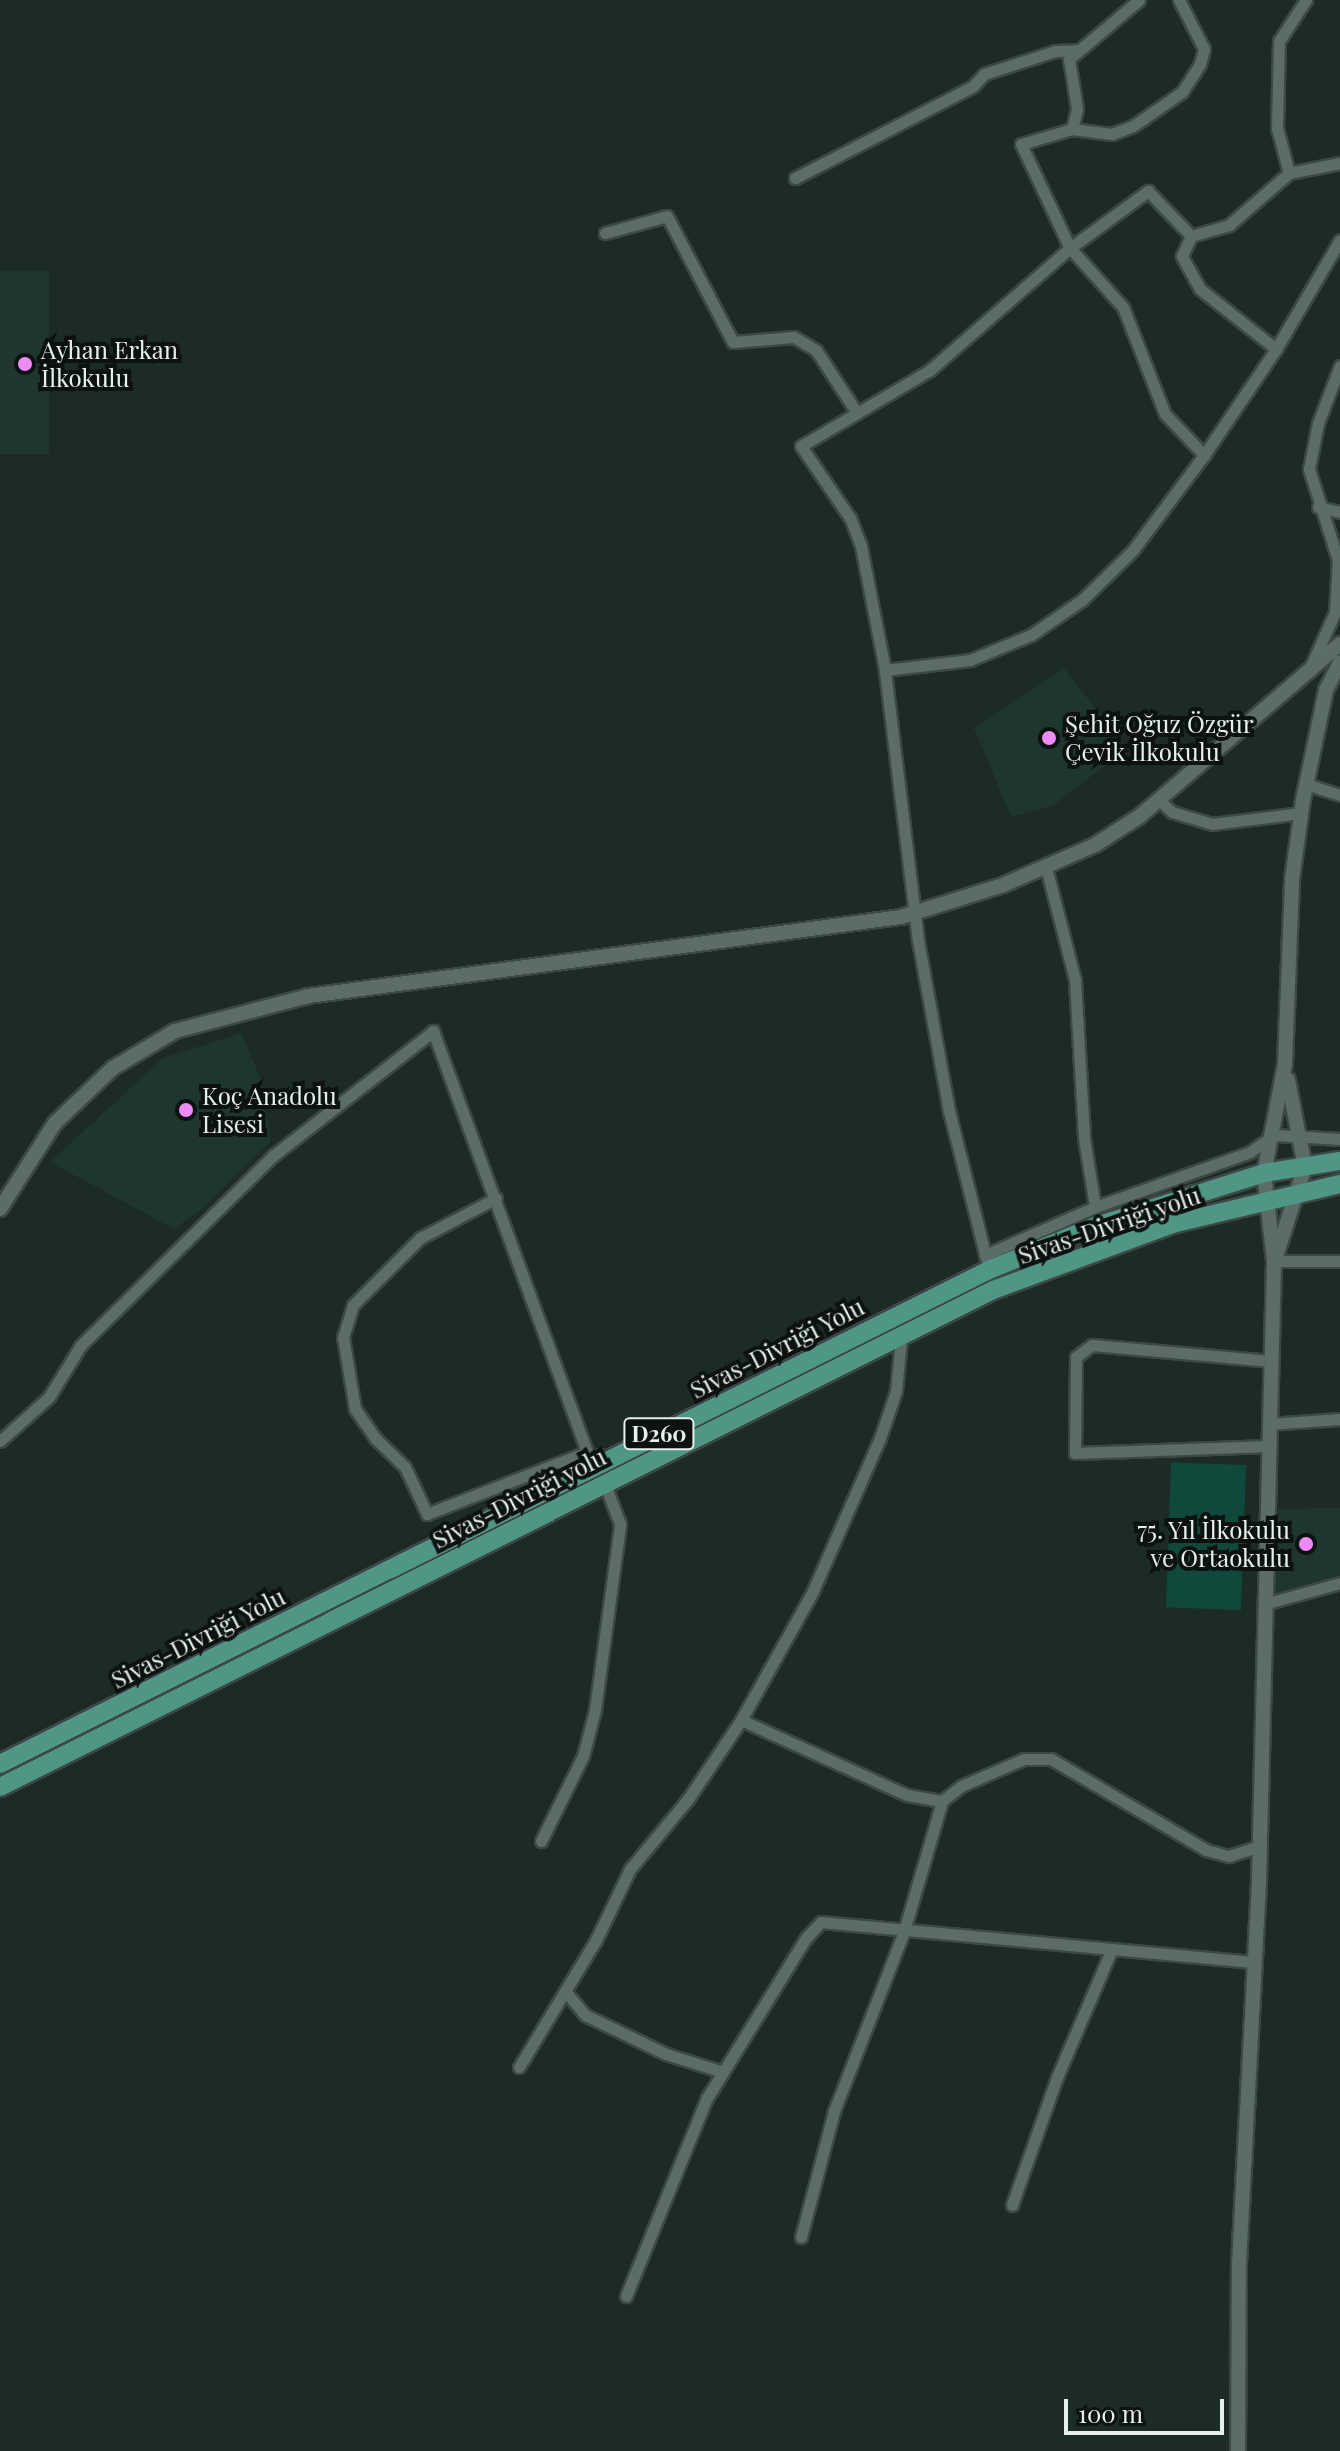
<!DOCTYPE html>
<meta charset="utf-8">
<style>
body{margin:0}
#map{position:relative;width:1340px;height:2451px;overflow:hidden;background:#1d2b27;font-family:"Playfair Display",serif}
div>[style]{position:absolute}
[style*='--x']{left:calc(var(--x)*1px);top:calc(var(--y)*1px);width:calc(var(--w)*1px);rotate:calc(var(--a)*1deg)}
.built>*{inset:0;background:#1f352f;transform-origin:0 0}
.green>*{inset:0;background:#10493c;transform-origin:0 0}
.roads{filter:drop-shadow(2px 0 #3d4845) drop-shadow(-2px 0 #3d4845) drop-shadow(0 2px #3d4845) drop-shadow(0 -2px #3d4845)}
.minor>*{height:11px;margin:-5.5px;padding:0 5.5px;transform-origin:5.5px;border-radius:5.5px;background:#5c6c67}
.tertiary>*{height:14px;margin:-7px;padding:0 7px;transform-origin:7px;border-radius:7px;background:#5c6c67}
.primary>*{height:18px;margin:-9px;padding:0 9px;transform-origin:9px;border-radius:9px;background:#4f9685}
.dots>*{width:22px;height:22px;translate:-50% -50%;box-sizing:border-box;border:4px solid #0c1210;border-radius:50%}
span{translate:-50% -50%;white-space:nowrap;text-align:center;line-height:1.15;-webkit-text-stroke:8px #0c1210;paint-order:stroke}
.shield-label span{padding:2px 6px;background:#0c1210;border:2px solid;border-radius:6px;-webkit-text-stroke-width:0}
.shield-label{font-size:22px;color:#e7efed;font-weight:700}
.poi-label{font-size:24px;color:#e7efed}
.left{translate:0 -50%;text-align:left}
.right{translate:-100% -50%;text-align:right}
.street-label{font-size:24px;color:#e7efed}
.scale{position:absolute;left:1064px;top:2399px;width:160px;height:36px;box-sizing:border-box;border:4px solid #e7efed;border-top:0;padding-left:10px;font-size:24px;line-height:28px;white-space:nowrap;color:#e7efed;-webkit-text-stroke:6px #0c1210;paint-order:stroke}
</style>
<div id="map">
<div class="built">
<div style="left:49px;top:271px;width:183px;height:49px;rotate:90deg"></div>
<div style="clip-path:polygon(1064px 668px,1127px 749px,1052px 806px,1011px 817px,974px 728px)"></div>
<div style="clip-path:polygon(241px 1033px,261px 1079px,271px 1141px,202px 1209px,174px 1229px,50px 1162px,163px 1058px)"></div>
<div style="clip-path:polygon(1340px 1508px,1340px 1579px,1273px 1598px,1273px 1509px)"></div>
</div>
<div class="green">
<div style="left:1246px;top:1465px;width:145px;height:75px;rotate:92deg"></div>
</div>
<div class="roads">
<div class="minor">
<div style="--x:1139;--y:0;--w:92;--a:139.9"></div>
<div style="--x:1069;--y:59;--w:51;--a:80.9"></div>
<div style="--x:1077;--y:109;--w:21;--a:104"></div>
<div style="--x:1072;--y:129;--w:53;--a:163.6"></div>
<div style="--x:1021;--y:144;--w:115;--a:64.8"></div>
<div style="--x:1070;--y:248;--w:79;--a:48.1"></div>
<div style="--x:1123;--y:307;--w:115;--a:68.6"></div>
<div style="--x:1165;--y:414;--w:57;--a:46.4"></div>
<div style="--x:1072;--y:129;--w:40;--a:7.1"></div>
<div style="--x:1112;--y:134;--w:22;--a:-21"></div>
<div style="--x:1133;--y:126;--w:60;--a:-34.8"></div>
<div style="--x:1182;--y:92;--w:33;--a:-57"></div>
<div style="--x:1200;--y:64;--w:16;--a:-75"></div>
<div style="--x:1204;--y:49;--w:55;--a:-117"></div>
<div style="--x:1289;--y:173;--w:47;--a:-104.9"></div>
<div style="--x:1277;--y:128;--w:87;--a:-88.7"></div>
<div style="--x:1279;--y:41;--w:49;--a:-56.6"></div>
<div style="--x:795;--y:178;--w:200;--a:-27.3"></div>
<div style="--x:973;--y:86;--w:16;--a:-47"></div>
<div style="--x:984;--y:74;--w:75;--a:-17.9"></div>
<div style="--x:1055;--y:51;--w:23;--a:-2"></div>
<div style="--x:605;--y:233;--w:64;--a:-15.3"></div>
<div style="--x:667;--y:216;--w:142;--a:62.4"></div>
<div style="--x:733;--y:342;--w:61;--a:-4.7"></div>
<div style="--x:794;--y:337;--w:26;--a:31"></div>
<div style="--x:816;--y:350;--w:75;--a:56.9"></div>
<div style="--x:1276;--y:349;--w:97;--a:-141.7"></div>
<div style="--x:1200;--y:289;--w:38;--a:-119"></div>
<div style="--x:1182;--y:256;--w:22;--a:-66"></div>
<div style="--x:1191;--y:236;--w:40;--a:-16"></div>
<div style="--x:1229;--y:225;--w:79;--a:-40.9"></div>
<div style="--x:1289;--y:173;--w:52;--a:-11.1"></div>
<div style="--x:1318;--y:507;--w:23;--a:13"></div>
<div style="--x:1310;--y:668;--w:61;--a:-65.9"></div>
<div style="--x:1335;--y:612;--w:52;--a:-86.7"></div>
<div style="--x:1338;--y:560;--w:96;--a:-107.7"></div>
<div style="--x:1309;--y:469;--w:47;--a:-78.9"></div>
<div style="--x:1318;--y:423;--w:61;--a:-68.9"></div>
<div style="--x:885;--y:670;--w:86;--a:-6.7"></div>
<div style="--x:970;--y:660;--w:66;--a:-22.3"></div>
<div style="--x:1031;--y:635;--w:62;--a:-34.5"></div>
<div style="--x:1082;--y:600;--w:71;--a:-44.4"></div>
<div style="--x:1133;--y:550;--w:119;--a:-53.2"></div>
<div style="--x:1204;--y:455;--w:128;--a:-55.8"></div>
<div style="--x:1276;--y:349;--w:126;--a:-59.6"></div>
<div style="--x:1306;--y:784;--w:36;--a:18"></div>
<div style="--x:1159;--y:800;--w:18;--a:43"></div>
<div style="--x:1172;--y:812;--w:42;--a:16.7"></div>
<div style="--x:1212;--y:824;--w:90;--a:-7"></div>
<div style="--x:1046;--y:867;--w:117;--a:75.6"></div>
<div style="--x:1075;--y:980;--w:158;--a:86.7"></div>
<div style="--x:1084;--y:1138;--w:70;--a:80.9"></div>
<div style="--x:496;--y:1198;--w:86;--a:152.2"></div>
<div style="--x:420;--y:1238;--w:95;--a:135"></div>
<div style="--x:353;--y:1305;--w:34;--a:107"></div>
<div style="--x:343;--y:1337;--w:73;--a:80.5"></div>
<div style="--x:355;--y:1409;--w:37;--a:55"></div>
<div style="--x:376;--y:1439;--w:40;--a:44"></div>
<div style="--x:405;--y:1467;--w:52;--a:64.9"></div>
<div style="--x:427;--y:1514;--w:172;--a:-21.2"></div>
<div style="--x:985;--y:1255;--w:120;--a:-23.6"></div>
<div style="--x:1095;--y:1207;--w:164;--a:-19.5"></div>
<div style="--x:1250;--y:1152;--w:29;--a:-35"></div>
<div style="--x:1274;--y:1135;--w:66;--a:3.5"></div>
<div style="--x:1274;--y:1261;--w:66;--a:0"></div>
<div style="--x:989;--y:1270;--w:164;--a:-104.1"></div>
<div style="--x:949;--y:1111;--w:174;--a:-100.3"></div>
<div style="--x:918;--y:940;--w:272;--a:-97"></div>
<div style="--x:885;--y:670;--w:126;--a:-101"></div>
<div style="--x:861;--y:546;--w:30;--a:-111"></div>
<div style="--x:850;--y:518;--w:87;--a:-124.2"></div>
<div style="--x:801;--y:446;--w:150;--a:-30.5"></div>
<div style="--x:930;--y:370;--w:186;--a:-41.1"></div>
<div style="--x:1070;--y:248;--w:97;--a:-36.2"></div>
<div style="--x:1148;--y:191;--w:62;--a:46.3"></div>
<div style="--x:1269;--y:1424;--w:71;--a:-4"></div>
<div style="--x:0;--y:1441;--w:66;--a:-41.9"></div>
<div style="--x:49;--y:1397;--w:61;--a:-58.4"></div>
<div style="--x:81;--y:1345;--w:271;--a:-44.6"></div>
<div style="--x:274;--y:1155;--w:202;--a:-37.9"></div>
<div style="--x:433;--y:1031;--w:457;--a:69.9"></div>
<div style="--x:590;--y:1460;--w:11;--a:-27"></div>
<div style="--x:1269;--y:1446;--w:194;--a:177.9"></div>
<div style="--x:1075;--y:1453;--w:96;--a:-89.4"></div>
<div style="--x:1076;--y:1357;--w:20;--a:-37"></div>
<div style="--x:1092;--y:1345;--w:180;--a:5.1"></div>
<div style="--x:1264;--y:1604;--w:79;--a:-15.4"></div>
<div style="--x:741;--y:1720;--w:182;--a:24.3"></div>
<div style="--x:907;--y:1795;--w:36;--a:10"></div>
<div style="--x:541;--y:1841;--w:95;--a:-63.7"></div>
<div style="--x:583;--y:1756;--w:48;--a:-75.4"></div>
<div style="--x:595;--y:1710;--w:188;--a:-82.3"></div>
<div style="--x:620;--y:1524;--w:45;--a:-110.9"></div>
<div style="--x:565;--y:1991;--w:31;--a:50"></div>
<div style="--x:585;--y:2015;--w:90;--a:25.7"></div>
<div style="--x:666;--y:2054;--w:60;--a:17.5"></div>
<div style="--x:519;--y:2067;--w:149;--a:-58.8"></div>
<div style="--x:596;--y:1940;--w:79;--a:-64.4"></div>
<div style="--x:630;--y:1869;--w:91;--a:-50.4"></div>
<div style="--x:688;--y:1799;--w:95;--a:-56.1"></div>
<div style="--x:741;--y:1720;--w:145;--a:-60.8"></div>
<div style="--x:812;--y:1593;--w:169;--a:-66.3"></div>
<div style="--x:880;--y:1438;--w:50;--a:-71.2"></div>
<div style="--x:896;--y:1391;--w:52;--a:-84.5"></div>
<div style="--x:1012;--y:2205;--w:136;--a:-70.6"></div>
<div style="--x:1057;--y:2077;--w:137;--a:-66.8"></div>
<div style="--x:801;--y:2237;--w:130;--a:-75.3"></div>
<div style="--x:834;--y:2111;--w:193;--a:-68.7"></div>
<div style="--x:904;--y:1931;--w:135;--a:-73.7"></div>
<div style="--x:942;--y:1801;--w:24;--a:-38"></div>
<div style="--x:961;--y:1786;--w:69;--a:-23.2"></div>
<div style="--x:1024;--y:1759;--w:27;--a:0"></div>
<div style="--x:1051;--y:1759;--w:180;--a:30.4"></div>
<div style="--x:1206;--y:1850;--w:24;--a:15"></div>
<div style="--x:1229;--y:1856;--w:33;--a:-18"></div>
<div style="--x:626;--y:2296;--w:214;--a:-67.8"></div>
<div style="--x:707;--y:2098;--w:188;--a:-58.3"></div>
<div style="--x:806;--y:1938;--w:22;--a:-47"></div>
<div style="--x:821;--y:1922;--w:436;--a:5.3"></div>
</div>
<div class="tertiary">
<div style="--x:0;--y:1209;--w:102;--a:-57.4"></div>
<div style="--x:55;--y:1123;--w:80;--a:-43.5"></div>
<div style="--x:113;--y:1068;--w:72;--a:-30.8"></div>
<div style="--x:175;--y:1031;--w:138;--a:-14.7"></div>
<div style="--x:308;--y:996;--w:598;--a:-7.59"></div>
<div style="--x:901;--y:917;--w:107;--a:-17.4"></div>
<div style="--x:1003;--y:885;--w:100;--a:-23.5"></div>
<div style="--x:1095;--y:845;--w:54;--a:-32.8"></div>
<div style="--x:1140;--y:816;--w:264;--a:-40.7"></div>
<div style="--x:1277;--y:1253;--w:90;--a:-72"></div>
<div style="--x:1305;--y:1167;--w:89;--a:-101.1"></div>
<div style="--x:1238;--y:2451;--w:187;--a:-89.7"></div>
<div style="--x:1239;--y:2264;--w:385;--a:-87"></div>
<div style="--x:1259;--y:1880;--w:619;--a:-88.61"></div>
<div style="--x:1274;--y:1261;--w:89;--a:-96.5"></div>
<div style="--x:1264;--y:1173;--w:111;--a:-79.1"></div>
<div style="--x:1285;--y:1064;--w:184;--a:-87.8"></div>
<div style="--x:1292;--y:880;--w:81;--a:-82.2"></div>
<div style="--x:1303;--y:800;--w:112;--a:-78.2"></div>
<div style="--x:1326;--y:690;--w:31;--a:-63"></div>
</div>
<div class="primary">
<div style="--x:0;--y:1764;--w:1106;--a:-26.54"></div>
<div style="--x:989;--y:1270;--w:116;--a:-22.4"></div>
<div style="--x:1096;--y:1226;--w:176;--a:-17.5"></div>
<div style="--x:1264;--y:1173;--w:77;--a:-9"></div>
<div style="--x:0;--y:1787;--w:1110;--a:-26.59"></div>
<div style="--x:993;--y:1290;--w:191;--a:-20.2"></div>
<div style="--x:1172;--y:1224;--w:173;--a:-13.4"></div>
</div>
</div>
<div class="dots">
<div style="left:25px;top:364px;background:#ef8bf6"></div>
<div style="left:1049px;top:738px;background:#ef8bf6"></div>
<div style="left:186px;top:1110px;background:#ef8bf6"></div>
<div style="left:1306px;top:1544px;background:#ef8bf6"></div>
</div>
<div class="shield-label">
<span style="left:659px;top:1434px">D260</span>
</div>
<div class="poi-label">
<span class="left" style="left:41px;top:364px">Ayhan Erkan<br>İlkokulu</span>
<span class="left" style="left:1065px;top:738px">Şehit Oğuz Özgür<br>Çevik İlkokulu</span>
<span class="left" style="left:202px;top:1110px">Koç Anadolu<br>Lisesi</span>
<span class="right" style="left:1290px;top:1544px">75. Yıl İlkokulu<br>ve Ortaokulu</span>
</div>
<div class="street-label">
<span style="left:1109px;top:1225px;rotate:-19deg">Sivas-Divriği yolu</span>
<span style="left:777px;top:1348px;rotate:-27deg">Sivas-Divriği Yolu</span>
<span style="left:519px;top:1498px;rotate:-27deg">Sivas-Divriği yolu</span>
<span style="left:198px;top:1638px;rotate:-27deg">Sivas-Divriği Yolu</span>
</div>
<div class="scale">100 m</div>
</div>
